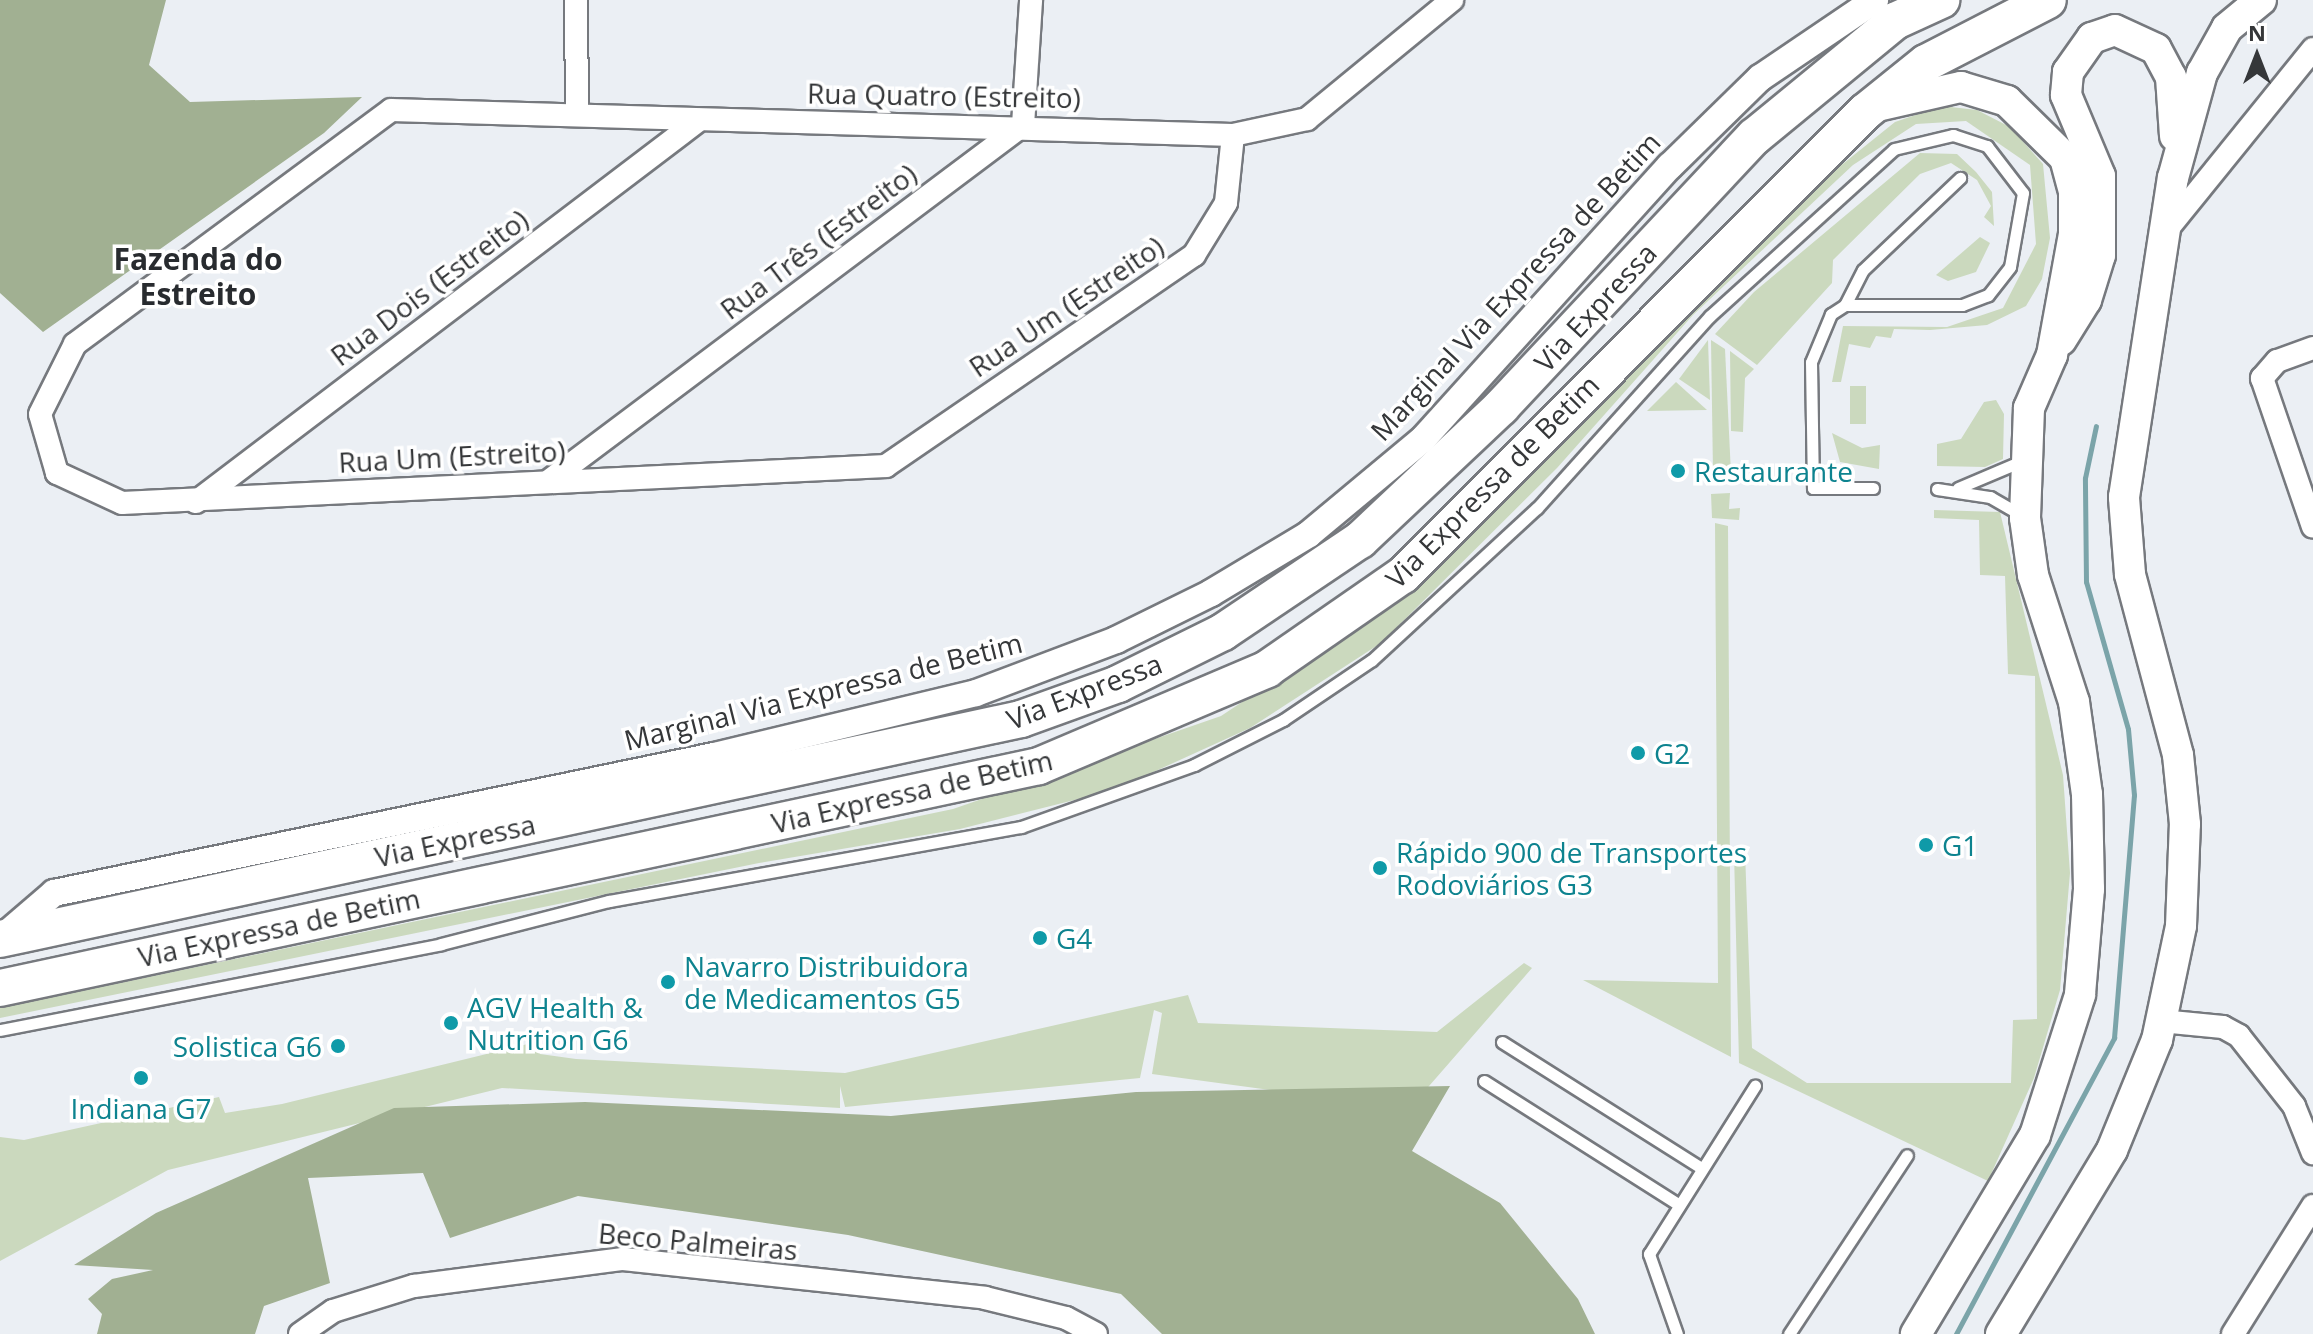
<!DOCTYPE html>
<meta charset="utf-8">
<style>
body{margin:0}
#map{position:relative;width:2313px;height:1334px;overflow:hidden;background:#ebeff4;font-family:"Open Sans",sans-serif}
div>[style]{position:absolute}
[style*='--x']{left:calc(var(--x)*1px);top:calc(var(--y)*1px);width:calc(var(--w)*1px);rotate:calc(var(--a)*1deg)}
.green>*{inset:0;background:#cbd9be;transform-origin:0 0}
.forest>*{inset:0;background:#a1b092}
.stream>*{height:5px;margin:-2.5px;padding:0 2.5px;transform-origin:2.5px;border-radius:2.5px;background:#7ba4a9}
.roads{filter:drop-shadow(2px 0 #76797e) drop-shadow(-2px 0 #76797e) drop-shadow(0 2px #76797e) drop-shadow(0 -2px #76797e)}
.service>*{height:11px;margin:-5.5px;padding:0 5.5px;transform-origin:5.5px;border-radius:5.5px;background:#fff}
.minor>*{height:22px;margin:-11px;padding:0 11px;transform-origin:11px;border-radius:11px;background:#fff}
.tertiary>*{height:26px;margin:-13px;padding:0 13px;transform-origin:13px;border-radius:13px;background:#fff}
.secondary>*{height:30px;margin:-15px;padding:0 15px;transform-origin:15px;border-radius:15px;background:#fff}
.trunk>*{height:36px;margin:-18px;padding:0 18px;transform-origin:18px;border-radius:18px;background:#fff}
.dots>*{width:22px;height:22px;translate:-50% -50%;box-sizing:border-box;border:4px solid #fff;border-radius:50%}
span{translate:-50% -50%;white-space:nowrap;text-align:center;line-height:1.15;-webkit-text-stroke:7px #fff;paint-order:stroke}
.street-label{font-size:28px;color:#353739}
.culture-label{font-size:28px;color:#0d838f}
.left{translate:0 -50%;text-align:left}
.right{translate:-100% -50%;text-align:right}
.neighbourhood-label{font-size:30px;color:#282b2f;font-weight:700}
.north{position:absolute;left:2217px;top:16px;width:80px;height:80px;-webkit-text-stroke:6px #fff;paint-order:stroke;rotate:0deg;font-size:22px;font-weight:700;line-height:32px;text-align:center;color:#353739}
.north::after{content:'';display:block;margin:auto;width:28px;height:36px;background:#353739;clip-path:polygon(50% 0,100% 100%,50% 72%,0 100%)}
</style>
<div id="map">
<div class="green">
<div style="clip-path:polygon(1942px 106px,1977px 110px,2010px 127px,2043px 164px,2050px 238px,2042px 279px,2026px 306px,1987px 325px,1930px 330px,1894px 329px,1891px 338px,1876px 336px,1870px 348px,1849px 344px,1841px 382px,1832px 382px,1843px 326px,1947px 327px,2003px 308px,2036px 244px,2030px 165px,1966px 121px,1916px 124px,1853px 165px,1693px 315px,1557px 468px,1381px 643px,1250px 728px,1114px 790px,960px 829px,759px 863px,0 1018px,0 1008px,953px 809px,1221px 716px,1413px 589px,1773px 220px,1895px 122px)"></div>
<div style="clip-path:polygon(1920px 153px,1957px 154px,1976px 172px,1992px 192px,1994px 226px,1984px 217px,1991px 206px,1977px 180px,1951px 163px,1920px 174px,1833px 260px,1832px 283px,1757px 365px,1715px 334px,1754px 292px)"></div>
<div style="clip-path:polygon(1980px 237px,1990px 243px,1976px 272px,1948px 281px,1936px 275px)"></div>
<div style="clip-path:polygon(1708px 340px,1710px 400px,1679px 379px)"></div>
<div style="clip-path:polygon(1711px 340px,1725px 349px,1731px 474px,1713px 473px)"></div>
<div style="clip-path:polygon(1730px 351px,1754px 369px,1745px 378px,1743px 432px,1731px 431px)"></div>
<div style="clip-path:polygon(1676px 382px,1707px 410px,1647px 411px)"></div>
<div style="left:1850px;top:386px;width:16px;height:38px"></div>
<div style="clip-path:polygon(1996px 400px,2004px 414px,2003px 459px,1985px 467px,1937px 466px,1937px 444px,1961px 439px,1984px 402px)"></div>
<div style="clip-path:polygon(1832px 433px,1862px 448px,1880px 445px,1879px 469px,1840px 462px)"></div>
<div style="clip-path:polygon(1730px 493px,1729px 509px,1740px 508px,1739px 520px,1712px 518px,1711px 494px)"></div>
<div style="clip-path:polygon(1934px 510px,2000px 512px,2063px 775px,2070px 873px,2060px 990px,2034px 1078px,1988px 1181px,1739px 1063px,1734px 852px,1745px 851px,1752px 1048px,1807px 1083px,2011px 1083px,2013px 1020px,2037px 1019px,2035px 676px,2008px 674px,2005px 576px,1980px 575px,1979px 520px,1934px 518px)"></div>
<div style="clip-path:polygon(1715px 523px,1728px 526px,1731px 1057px,1583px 980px,1718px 983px)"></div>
<div style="clip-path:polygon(1524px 963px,1532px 968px,1409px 1109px,1152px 1074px,1162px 1013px,1154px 1010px,1140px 1078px,845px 1107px,840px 1086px,840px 1108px,502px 1088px,168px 1170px,0 1261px,0 1137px,24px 1140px,219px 1097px,225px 1113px,282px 1104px,536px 1042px,540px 1054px,576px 1059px,845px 1073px,1188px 995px,1198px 1023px,1437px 1032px)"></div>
</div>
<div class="forest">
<div style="clip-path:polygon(0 0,166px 0,149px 65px,190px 102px,362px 97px,324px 133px,43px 332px,0 293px)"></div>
<div style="clip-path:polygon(1450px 1086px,1412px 1151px,1500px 1203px,1578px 1299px,1595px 1334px,1162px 1334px,1121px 1294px,848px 1235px,578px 1196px,450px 1238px,423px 1173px,308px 1178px,330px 1283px,264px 1306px,255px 1334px,97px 1334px,102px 1314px,88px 1299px,112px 1279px,153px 1270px,74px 1265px,156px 1213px,394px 1108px,585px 1102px,891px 1116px,1136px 1092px)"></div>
</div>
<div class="stream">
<div style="--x:1956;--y:1334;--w:336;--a:-61.9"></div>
<div style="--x:2114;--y:1038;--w:244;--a:-85.3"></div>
<div style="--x:2134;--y:795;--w:66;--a:-95.2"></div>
<div style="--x:2128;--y:729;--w:153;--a:-105.9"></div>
<div style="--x:2086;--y:582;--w:104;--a:-90.6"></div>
<div style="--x:2085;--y:478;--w:53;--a:-78.1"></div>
</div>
<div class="roads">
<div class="service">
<div style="--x:1845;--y:305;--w:39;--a:-63"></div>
<div style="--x:1863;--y:270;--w:134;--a:-43.5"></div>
<div style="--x:1958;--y:488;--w:69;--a:-22.9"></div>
<div style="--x:1937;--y:489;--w:54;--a:8.6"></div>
<div style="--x:1990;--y:497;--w:36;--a:30"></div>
<div style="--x:0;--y:1030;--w:449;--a:-11"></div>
<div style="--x:441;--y:944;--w:173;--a:-14.4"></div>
<div style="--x:609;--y:901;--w:419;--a:-10.2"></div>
<div style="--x:1021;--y:827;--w:184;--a:-19.7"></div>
<div style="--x:1194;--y:765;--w:100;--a:-26.8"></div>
<div style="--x:1283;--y:720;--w:107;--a:-34"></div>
<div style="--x:1372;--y:660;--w:224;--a:-42.7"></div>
<div style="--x:1537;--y:508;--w:258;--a:-48"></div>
<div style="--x:1710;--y:316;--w:248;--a:-42.2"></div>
<div style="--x:1894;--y:149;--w:61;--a:-13.3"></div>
<div style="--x:1953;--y:135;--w:36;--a:18"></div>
<div style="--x:1987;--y:146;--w:59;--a:52.5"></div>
<div style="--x:2023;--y:193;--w:75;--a:100"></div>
<div style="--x:2010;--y:267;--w:36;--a:128"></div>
<div style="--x:1988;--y:295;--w:28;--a:159"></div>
<div style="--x:1962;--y:305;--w:117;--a:180"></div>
<div style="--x:1845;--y:305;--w:17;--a:147"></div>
<div style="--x:1831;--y:314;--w:52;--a:112.6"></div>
<div style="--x:1811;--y:362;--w:126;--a:89.1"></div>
<div style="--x:1813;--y:488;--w:60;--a:0"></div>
<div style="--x:1502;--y:1042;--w:236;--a:32.3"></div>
<div style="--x:1484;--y:1081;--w:230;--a:32.4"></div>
<div style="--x:1677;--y:1334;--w:85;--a:-109.3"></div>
<div style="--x:1649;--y:1254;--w:199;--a:-57.8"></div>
<div style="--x:1789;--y:1334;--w:214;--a:-56.6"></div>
</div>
<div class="minor">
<div style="--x:576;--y:0;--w:114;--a:89.5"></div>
<div style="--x:1233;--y:135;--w:68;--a:95.9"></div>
<div style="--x:1226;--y:203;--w:61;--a:121.6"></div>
<div style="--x:1194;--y:255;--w:373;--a:145.6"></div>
<div style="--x:886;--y:466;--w:765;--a:177.23"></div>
<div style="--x:122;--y:503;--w:72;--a:-155.2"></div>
<div style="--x:57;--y:473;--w:61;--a:-106.1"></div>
<div style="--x:40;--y:414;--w:78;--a:-63.4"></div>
<div style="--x:75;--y:344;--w:393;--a:-36.5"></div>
<div style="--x:391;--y:110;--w:842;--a:1.7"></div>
<div style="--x:1233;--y:135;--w:76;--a:-12.2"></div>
<div style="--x:1307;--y:119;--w:188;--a:-39.4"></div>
<div style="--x:2169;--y:227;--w:229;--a:-51"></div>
<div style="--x:2313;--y:348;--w:38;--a:160"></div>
<div style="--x:2277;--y:361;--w:23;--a:131"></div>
<div style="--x:2262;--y:378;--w:157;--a:71.1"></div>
<div style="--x:550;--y:480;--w:591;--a:-36.89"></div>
<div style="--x:1023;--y:125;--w:125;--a:-86.3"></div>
<div style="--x:196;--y:502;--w:632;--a:-37.21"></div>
<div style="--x:2161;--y:1021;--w:62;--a:5.5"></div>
<div style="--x:2223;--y:1027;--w:18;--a:29"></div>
<div style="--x:2239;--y:1036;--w:89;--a:51.8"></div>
<div style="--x:2294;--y:1106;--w:51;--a:68"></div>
<div style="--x:300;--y:1334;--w:40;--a:-34.9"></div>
<div style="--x:333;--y:1311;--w:85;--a:-17.2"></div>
<div style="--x:414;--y:1286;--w:211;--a:-7.4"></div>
<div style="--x:623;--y:1259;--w:364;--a:6.1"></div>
<div style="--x:985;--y:1298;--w:83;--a:13.9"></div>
<div style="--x:1066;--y:1318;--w:34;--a:28"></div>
<div style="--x:2233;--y:1334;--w:151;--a:-58"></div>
</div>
<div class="tertiary">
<div style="--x:4;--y:936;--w:66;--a:-40.7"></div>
<div style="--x:54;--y:893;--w:674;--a:-11.73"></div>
<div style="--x:714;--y:756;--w:269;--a:-13.5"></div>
<div style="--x:976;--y:693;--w:150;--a:-20.7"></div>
<div style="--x:1116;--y:640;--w:106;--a:-26.3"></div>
<div style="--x:1211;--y:593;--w:114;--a:-31"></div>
<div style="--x:1309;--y:534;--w:148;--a:-39.8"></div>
<div style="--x:1423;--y:439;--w:368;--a:-47.9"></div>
<div style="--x:1670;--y:166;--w:126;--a:-44.4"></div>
<div style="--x:1760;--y:78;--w:139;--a:-34.1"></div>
</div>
<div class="secondary">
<div style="--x:1881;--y:105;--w:82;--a:-12.7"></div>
<div style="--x:1961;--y:87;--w:48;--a:16.9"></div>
<div style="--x:2007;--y:101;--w:81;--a:44.5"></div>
<div style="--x:2065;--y:158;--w:35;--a:75"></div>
<div style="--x:2074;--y:192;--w:42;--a:90"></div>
<div style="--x:2074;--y:234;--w:123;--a:100.3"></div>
<div style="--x:2052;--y:355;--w:58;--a:113.5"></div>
<div style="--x:2029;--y:408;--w:110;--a:92.1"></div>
<div style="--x:2025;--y:518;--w:58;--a:82"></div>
<div style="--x:2033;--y:575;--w:133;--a:72.1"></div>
<div style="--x:2074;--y:702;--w:93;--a:82"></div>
<div style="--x:2087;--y:794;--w:95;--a:88.8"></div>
<div style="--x:2089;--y:889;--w:106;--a:94.9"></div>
<div style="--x:2080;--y:995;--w:147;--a:107.8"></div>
<div style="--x:2035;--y:1135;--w:232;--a:120.9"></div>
<div style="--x:2061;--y:340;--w:47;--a:-58"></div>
<div style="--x:2086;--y:300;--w:47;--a:-72.7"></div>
<div style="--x:2100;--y:255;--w:79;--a:-90"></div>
<div style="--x:2100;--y:176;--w:88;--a:-112.8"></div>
<div style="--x:2066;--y:95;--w:23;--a:-85"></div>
<div style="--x:2068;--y:72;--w:42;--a:-54.8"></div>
<div style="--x:2092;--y:38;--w:24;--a:-19"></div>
<div style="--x:2115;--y:30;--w:45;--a:24.9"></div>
<div style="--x:2156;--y:49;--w:32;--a:62"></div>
<div style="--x:2171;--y:77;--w:59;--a:86.1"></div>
<div style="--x:2001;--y:1334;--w:215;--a:-58.9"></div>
<div style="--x:2112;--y:1150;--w:119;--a:-67.8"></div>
<div style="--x:2157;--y:1040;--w:116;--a:-78.1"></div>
<div style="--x:2181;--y:926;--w:102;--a:-87.8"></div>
<div style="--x:2185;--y:824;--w:69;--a:-95.8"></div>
<div style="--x:2178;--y:755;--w:187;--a:-104.9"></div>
<div style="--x:2130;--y:574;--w:77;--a:-94.5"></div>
<div style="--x:2124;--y:497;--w:323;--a:-81.3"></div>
<div style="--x:2173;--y:178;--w:109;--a:-74.6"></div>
<div style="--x:2202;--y:73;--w:51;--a:-60.9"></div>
<div style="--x:2227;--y:28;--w:44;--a:-39.5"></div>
</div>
<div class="trunk">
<div style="--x:0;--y:939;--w:1044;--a:-12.16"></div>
<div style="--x:1021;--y:719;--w:103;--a:-19.8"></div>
<div style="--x:1118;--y:684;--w:117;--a:-26.3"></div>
<div style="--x:1223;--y:632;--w:165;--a:-33.9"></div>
<div style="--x:1360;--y:540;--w:194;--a:-43.3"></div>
<div style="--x:1501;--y:407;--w:370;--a:-46.9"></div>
<div style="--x:1754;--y:137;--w:183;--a:-39.4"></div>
<div style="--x:1895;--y:21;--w:51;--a:-24.5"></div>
<div style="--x:0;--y:988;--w:1062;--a:-12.06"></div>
<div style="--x:1039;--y:766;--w:248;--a:-23"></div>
<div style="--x:1267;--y:669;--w:165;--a:-34.7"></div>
<div style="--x:1403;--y:575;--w:654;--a:-45.06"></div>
<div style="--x:1865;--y:112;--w:78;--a:-38.8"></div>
<div style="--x:1926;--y:63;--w:137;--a:-27.3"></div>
</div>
</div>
<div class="dots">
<div style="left:1678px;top:471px;background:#0f9aa8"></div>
<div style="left:1638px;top:753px;background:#0f9aa8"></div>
<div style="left:1926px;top:845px;background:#0f9aa8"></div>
<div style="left:1380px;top:868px;background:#0f9aa8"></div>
<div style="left:1040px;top:938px;background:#0f9aa8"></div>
<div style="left:668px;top:982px;background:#0f9aa8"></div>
<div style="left:451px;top:1023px;background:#0f9aa8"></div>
<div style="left:338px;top:1046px;background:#0f9aa8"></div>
<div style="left:141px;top:1078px;background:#0f9aa8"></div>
</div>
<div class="street-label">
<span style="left:944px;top:95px;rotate:1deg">Rua Quatro (Estreito)</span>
<span style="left:818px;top:241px;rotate:-37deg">Rua Três (Estreito)</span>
<span style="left:1515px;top:286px;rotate:-47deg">Marginal Via Expressa de Betim</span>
<span style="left:429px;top:287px;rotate:-37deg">Rua Dois (Estreito)</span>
<span style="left:1066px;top:306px;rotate:-34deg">Rua Um (Estreito)</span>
<span style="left:1595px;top:307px;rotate:-47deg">Via Expressa</span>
<span style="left:452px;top:456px;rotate:-3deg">Rua Um (Estreito)</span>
<span style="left:1492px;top:481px;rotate:-45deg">Via Expressa de Betim</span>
<span style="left:823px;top:691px;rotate:-14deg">Marginal Via Expressa de Betim</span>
<span style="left:1084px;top:691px;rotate:-21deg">Via Expressa</span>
<span style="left:912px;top:791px;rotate:-13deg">Via Expressa de Betim</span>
<span style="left:455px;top:840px;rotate:-12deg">Via Expressa</span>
<span style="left:279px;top:927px;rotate:-12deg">Via Expressa de Betim</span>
<span style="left:698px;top:1241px;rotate:5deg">Beco Palmeiras</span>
</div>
<div class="culture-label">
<span class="left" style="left:1694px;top:471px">Restaurante</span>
<span class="left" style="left:1654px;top:753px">G2</span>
<span class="left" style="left:1942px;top:845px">G1</span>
<span class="left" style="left:1396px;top:868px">Rápido 900 de Transportes<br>Rodoviários G3</span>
<span class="left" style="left:1056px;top:938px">G4</span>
<span class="left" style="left:684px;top:982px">Navarro Distribuidora<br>de Medicamentos G5</span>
<span class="left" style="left:467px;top:1023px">AGV Health &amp;<br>Nutrition G6</span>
<span class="right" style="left:322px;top:1046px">Solistica G6</span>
<span style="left:141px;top:1108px">Indiana G7</span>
</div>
<div class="neighbourhood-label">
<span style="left:198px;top:276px">Fazenda do<br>Estreito</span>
</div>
<div class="north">N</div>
</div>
